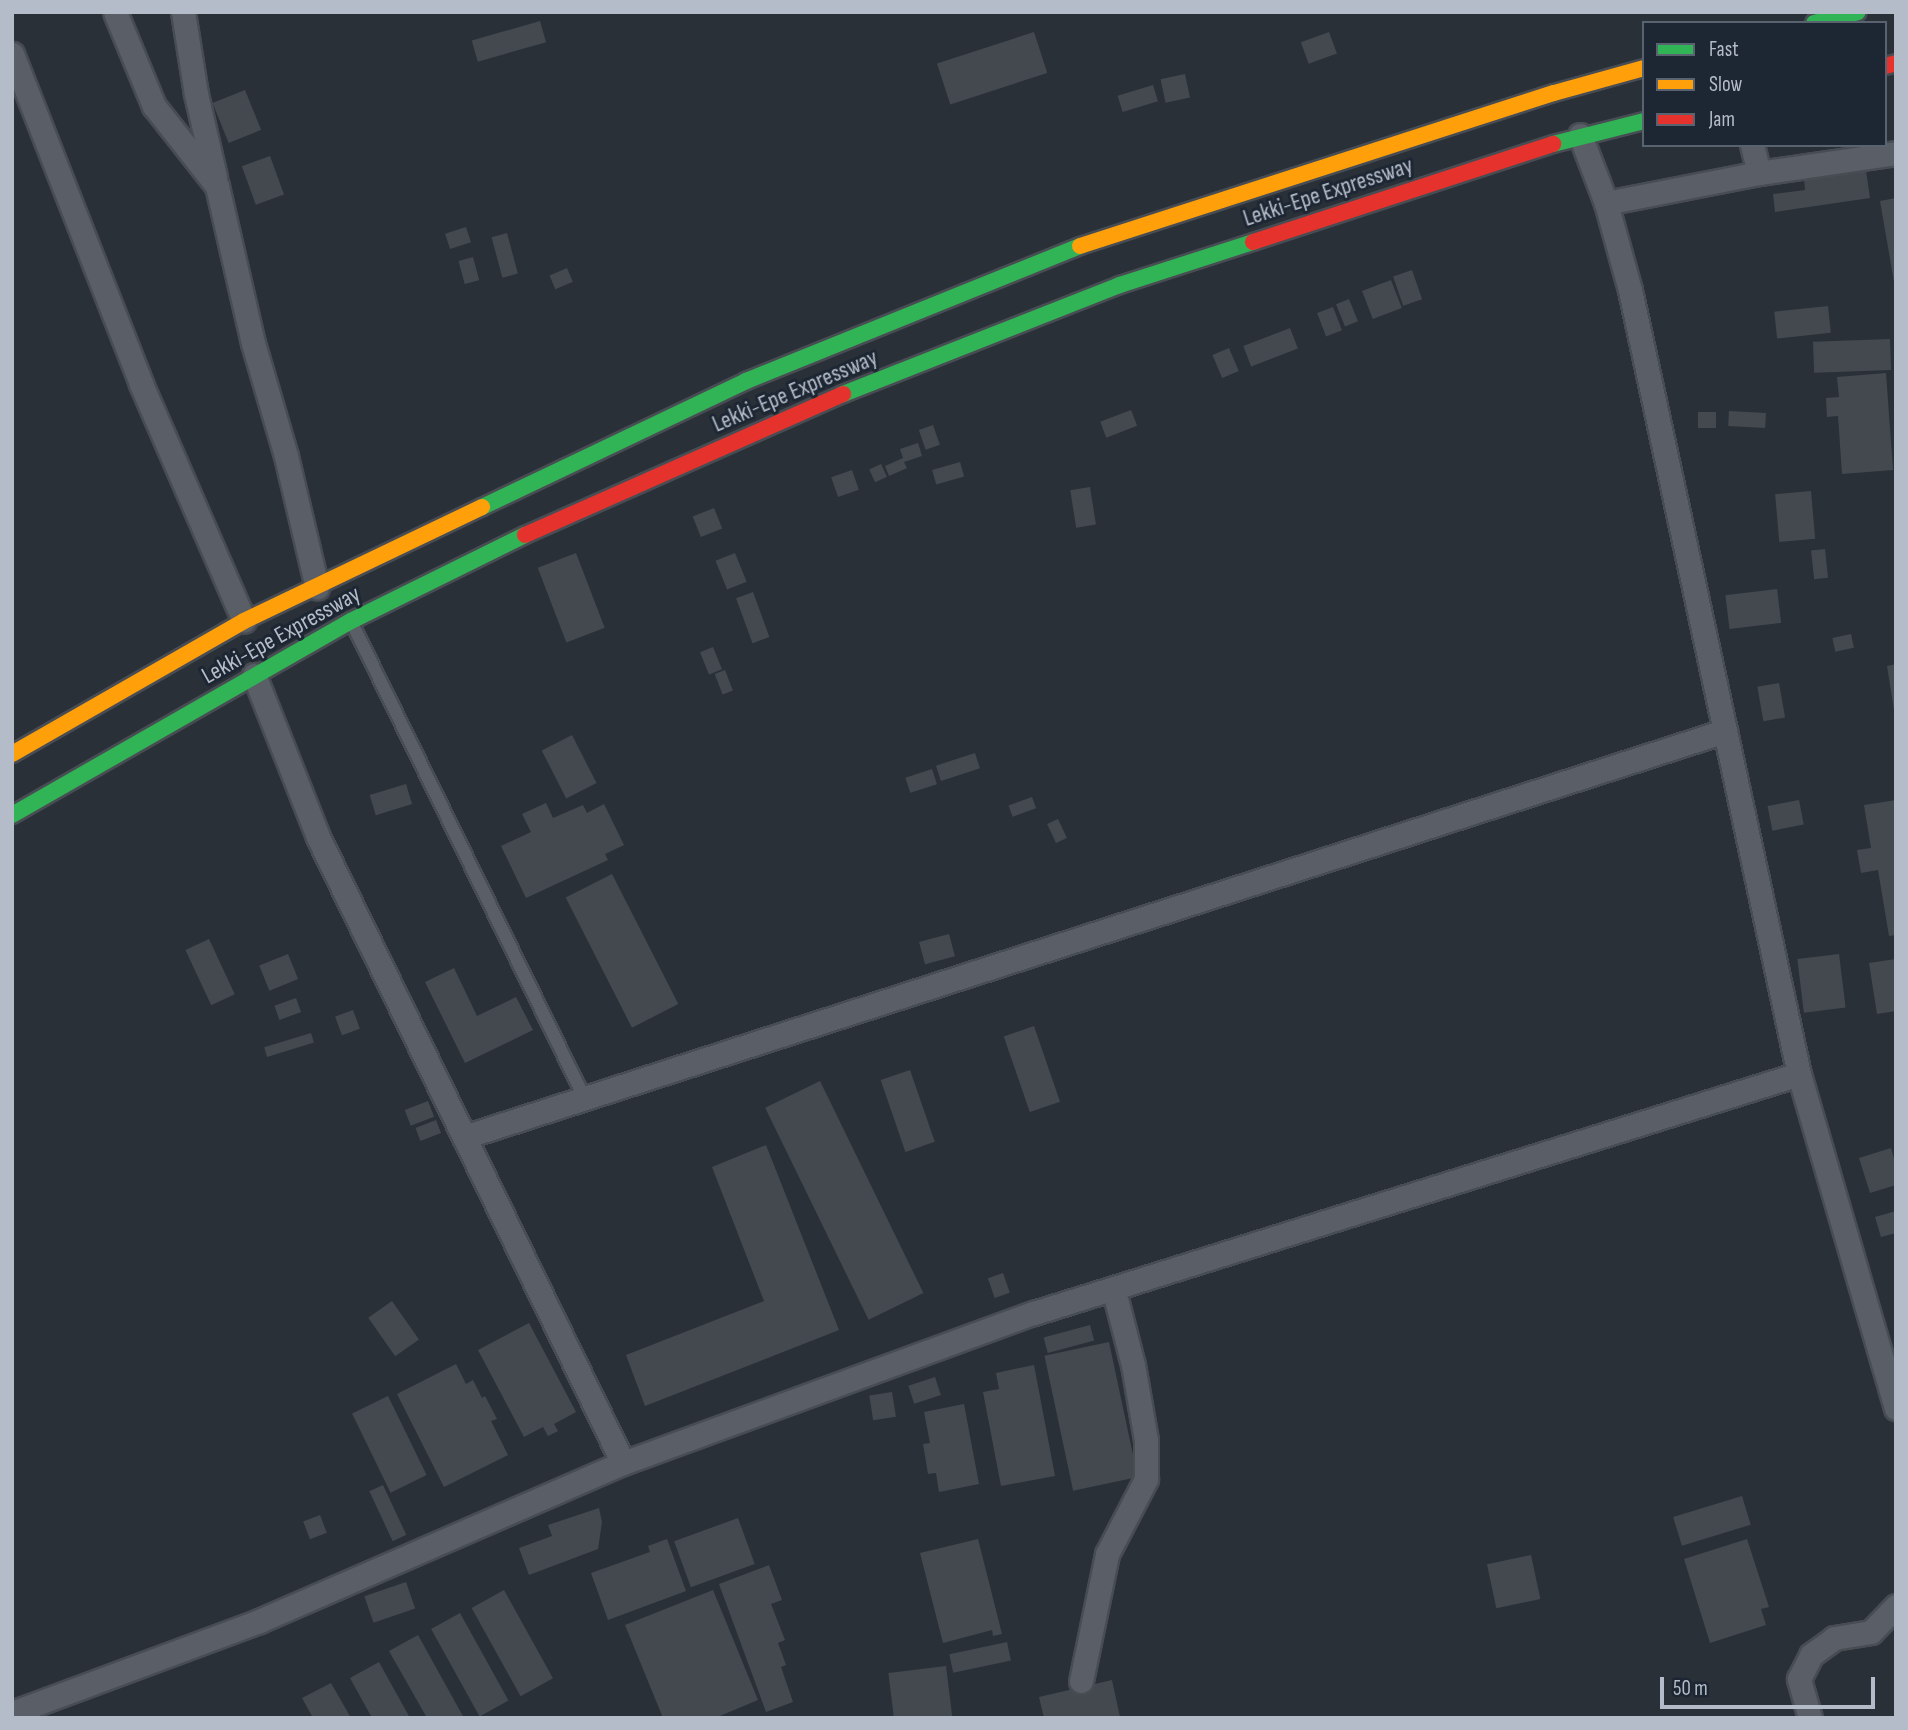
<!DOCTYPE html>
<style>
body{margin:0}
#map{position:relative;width:1908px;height:1730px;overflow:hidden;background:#2a3038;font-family:"Sofia Sans Condensed",sans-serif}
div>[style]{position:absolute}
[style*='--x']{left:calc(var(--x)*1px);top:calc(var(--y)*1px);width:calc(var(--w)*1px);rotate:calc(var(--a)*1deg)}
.building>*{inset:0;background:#444950;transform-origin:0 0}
.roads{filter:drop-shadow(2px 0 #484c53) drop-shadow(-2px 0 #484c53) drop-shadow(0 2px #484c53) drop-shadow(0 -2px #484c53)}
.lane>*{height:12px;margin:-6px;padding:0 6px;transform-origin:6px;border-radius:6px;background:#5a5e66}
.street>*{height:23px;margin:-11.5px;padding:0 11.5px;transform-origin:11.5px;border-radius:11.5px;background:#5a5e66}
.fast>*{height:16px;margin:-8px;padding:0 8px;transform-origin:8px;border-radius:8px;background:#30b455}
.slow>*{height:16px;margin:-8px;padding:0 8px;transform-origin:8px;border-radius:8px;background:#ff9f0a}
.jam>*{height:16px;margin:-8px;padding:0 8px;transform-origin:8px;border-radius:8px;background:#e5322d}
span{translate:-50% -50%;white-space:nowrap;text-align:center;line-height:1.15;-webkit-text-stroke:6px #1d2633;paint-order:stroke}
.street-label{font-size:24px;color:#b4bcc9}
.frame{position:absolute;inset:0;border:14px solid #b4bcc9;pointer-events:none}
.legend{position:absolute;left:1642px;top:21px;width:245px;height:126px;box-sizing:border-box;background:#1d2633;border:2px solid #59626f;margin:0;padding:9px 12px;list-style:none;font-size:21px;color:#b4bcc9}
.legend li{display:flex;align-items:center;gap:14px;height:35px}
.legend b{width:35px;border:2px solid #59626f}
.scale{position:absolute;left:1660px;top:1677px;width:215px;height:32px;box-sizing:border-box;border:4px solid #b4bcc9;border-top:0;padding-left:9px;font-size:21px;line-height:24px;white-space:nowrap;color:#b4bcc9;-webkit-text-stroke:5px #1d2633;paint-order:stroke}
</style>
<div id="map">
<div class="building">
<div style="left:540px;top:21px;width:22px;height:71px;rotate:74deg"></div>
<div style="left:1034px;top:32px;width:43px;height:102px;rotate:72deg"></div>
<div style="left:1329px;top:32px;width:23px;height:30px;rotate:70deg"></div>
<div style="left:1185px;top:74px;width:24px;height:25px;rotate:78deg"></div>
<div style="left:1153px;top:85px;width:17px;height:37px;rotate:73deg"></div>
<div style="left:245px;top:90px;width:43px;height:35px;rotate:68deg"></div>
<div style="left:270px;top:156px;width:41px;height:30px;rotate:70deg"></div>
<div style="clip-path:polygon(1866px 170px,1870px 198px,1775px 212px,1773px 194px,1805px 190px,1804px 179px)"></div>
<div style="clip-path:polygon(1896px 198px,1896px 282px,1894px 282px,1880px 201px)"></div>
<div style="left:466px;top:227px;width:16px;height:22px;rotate:72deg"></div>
<div style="left:507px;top:233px;width:42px;height:16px;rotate:75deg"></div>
<div style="left:473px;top:257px;width:24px;height:15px;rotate:75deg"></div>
<div style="left:567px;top:268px;width:15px;height:19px;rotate:67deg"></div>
<div style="left:1412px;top:270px;width:31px;height:20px;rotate:71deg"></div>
<div style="left:1391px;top:280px;width:30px;height:31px;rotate:69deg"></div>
<div style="left:1349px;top:299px;width:24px;height:14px;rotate:68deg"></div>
<div style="left:1828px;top:306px;width:27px;height:54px;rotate:84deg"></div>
<div style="left:1333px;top:307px;width:25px;height:17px;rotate:69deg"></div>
<div style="left:1290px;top:328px;width:22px;height:50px;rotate:69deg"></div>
<div style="left:1890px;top:339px;width:31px;height:77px;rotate:88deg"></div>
<div style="left:1229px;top:348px;width:25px;height:18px;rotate:67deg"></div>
<div style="clip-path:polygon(1886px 373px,1893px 470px,1842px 474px,1838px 416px,1827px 417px,1826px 398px,1839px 397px,1837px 377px)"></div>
<div style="left:1131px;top:410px;width:17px;height:33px;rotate:69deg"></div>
<div style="left:1729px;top:411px;width:37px;height:15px;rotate:3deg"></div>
<div style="left:1698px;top:412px;width:18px;height:16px"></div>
<div style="left:933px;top:425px;width:21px;height:15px;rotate:71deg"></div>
<div style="clip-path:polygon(918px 443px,922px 456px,904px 462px,907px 468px,889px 476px,885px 466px,903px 458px,900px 449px)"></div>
<div style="left:960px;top:462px;width:15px;height:29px;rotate:74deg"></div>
<div style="left:881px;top:464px;width:14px;height:13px;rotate:65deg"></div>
<div style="left:852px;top:470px;width:21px;height:22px;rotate:71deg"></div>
<div style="left:1090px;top:487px;width:38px;height:20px;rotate:81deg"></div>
<div style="left:1811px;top:491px;width:48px;height:36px;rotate:85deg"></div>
<div style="left:714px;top:508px;width:22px;height:23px;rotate:68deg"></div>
<div style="left:1825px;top:549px;width:29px;height:14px;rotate:84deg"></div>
<div style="left:576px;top:553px;width:80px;height:41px;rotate:69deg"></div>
<div style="left:735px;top:553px;width:31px;height:21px;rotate:68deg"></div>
<div style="left:1777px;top:589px;width:34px;height:52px;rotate:83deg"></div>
<div style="left:753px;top:592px;width:48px;height:18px;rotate:70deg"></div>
<div style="left:1851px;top:634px;width:14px;height:19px;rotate:78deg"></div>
<div style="left:713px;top:647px;width:24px;height:14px;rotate:68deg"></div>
<div style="clip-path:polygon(1896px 664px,1896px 710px,1894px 710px,1887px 666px)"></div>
<div style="left:725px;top:670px;width:22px;height:11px;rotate:69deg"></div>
<div style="left:1779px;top:683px;width:35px;height:22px;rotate:80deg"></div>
<div style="left:572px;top:735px;width:54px;height:34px;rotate:63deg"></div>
<div style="left:975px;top:753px;width:16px;height:41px;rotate:72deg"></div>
<div style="left:932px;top:769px;width:16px;height:28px;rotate:72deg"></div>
<div style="left:406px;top:784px;width:21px;height:38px;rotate:73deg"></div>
<div style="left:1032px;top:797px;width:12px;height:25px;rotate:70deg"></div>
<div style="left:1799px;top:800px;width:25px;height:32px;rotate:79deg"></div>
<div style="clip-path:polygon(1896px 800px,1896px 935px,1889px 936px,1878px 870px,1861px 873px,1857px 850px,1871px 848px,1864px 805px)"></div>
<div style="clip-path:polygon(546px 803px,553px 818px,583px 805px,587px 813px,604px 804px,624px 845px,605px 854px,608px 860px,526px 898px,501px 846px,531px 832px,522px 814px)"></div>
<div style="left:1058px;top:819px;width:21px;height:12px;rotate:65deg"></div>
<div style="left:612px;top:874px;width:146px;height:52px;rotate:63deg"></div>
<div style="left:949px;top:934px;width:23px;height:31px;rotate:75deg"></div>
<div style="left:209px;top:939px;width:61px;height:26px;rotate:65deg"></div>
<div style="left:288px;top:954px;width:27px;height:31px;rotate:68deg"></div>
<div style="left:1839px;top:954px;width:54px;height:42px;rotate:83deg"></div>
<div style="clip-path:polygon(1896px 959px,1896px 1011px,1877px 1014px,1869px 963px)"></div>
<div style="clip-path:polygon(454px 968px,477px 1016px,516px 997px,533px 1030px,465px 1063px,425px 982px)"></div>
<div style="left:296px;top:998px;width:15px;height:23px;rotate:70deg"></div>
<div style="left:353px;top:1010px;width:20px;height:19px;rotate:70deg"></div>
<div style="left:1034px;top:1026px;width:80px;height:32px;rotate:71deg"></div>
<div style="left:311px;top:1033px;width:10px;height:49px;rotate:73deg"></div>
<div style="left:910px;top:1070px;width:76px;height:31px;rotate:71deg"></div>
<div style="left:820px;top:1081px;width:236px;height:61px;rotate:64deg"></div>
<div style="left:428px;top:1101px;width:17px;height:25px;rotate:69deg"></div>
<div style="left:436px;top:1120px;width:14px;height:22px;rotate:69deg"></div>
<div style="clip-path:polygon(766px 1145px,839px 1330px,645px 1406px,626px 1355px,764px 1301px,712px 1167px)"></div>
<div style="clip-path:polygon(1891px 1148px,1896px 1166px,1896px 1185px,1870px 1193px,1859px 1158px)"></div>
<div style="clip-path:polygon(1896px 1211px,1896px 1233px,1881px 1237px,1875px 1217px)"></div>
<div style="left:1003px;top:1273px;width:21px;height:16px;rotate:71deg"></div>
<div style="left:392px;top:1301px;width:47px;height:29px;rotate:55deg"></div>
<div style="clip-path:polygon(529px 1323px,576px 1412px,554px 1424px,558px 1431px,548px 1436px,543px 1427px,524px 1437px,478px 1350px)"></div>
<div style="left:1090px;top:1325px;width:16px;height:48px;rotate:75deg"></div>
<div style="left:1109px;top:1342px;width:138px;height:66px;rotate:78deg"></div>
<div style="clip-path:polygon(456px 1364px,466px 1384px,473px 1380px,482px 1398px,485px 1396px,497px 1419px,491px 1421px,508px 1455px,444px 1487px,397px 1394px)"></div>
<div style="clip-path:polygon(1034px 1365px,1055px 1476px,1001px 1486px,983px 1392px,999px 1389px,996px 1373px)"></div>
<div style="left:935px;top:1377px;width:19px;height:28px;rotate:72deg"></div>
<div style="left:892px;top:1392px;width:25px;height:23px;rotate:81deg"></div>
<div style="left:388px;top:1396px;width:88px;height:40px;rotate:64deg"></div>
<div style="clip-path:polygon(964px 1404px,979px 1484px,939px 1492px,936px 1473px,928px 1474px,923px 1444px,930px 1443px,924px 1412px)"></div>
<div style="left:383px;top:1485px;width:55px;height:15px;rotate:65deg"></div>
<div style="left:1742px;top:1496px;width:30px;height:72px;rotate:73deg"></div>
<div style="clip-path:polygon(599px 1508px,602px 1522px,598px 1549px,529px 1575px,519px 1548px,552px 1536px,548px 1525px)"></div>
<div style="left:320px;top:1515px;width:19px;height:18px;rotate:69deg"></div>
<div style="left:738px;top:1518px;width:49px;height:68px;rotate:70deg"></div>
<div style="clip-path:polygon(667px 1539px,686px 1591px,608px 1620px,591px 1573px,650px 1552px,648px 1546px)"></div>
<div style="clip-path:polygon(978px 1539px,1002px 1634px,993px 1636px,992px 1630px,943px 1643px,920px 1553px)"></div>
<div style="clip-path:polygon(1747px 1539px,1769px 1607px,1761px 1609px,1766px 1625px,1710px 1643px,1684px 1559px)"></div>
<div style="left:1531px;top:1555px;width:45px;height:45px;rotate:78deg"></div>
<div style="clip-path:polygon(769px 1565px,782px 1600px,771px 1604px,785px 1640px,778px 1643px,786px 1665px,781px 1667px,793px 1702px,766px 1712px,719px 1584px)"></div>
<div style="left:406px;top:1582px;width:28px;height:44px;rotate:71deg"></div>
<div style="left:504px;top:1590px;width:101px;height:37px;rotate:61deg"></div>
<div style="clip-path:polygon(713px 1590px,758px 1700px,715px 1718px,663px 1718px,625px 1625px)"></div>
<div style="left:460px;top:1613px;width:100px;height:33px;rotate:61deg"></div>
<div style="clip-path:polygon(418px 1635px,464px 1718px,427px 1718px,389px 1651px)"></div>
<div style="left:1007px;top:1642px;width:19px;height:59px;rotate:78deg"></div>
<div style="clip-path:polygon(379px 1662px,410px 1718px,372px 1718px,350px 1678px)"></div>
<div style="left:946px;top:1666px;width:52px;height:58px;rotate:83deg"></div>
<div style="clip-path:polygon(1112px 1680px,1120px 1717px,1044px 1718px,1039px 1697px)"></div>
<div style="clip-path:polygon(331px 1683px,351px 1718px,313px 1718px,302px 1698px)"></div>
</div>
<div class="roads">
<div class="lane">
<div style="--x:353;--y:625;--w:525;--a:63.92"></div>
</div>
<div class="street">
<div style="--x:115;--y:12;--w:102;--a:67.5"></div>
<div style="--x:154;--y:106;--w:102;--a:51.8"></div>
<div style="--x:217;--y:186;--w:161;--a:77.1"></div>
<div style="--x:253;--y:343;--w:118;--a:73.7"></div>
<div style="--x:286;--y:456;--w:135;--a:76.7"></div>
<div style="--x:183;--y:12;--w:83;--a:81"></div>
<div style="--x:196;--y:94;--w:85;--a:77.1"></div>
<div style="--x:12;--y:54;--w:354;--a:68.6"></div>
<div style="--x:141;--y:384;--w:258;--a:66.5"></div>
<div style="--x:1580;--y:135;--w:73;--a:69.1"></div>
<div style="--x:1606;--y:203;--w:90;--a:74.6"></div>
<div style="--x:1630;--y:290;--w:802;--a:77.84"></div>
<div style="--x:1799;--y:1074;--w:348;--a:73.8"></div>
<div style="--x:1752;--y:145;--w:29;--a:76"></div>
<div style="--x:1606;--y:203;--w:156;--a:-11.1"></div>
<div style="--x:1759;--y:173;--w:138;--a:-8.3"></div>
<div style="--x:254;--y:675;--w:174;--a:68.4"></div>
<div style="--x:318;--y:837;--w:696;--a:64.02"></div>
<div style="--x:464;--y:1137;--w:1325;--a:-17.85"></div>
<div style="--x:1081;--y:1681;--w:130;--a:-78.4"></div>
<div style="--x:1107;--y:1554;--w:85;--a:-62.5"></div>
<div style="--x:1146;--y:1479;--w:39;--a:-90"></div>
<div style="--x:1146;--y:1440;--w:76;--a:-99.8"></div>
<div style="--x:1133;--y:1365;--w:76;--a:-104.4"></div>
<div style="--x:12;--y:1713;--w:264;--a:-20.4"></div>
<div style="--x:259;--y:1621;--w:397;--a:-23.5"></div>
<div style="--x:623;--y:1463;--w:438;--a:-20.1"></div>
<div style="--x:1034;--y:1313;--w:801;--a:-17.35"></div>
<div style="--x:1810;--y:1718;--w:41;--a:-105.8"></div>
<div style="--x:1799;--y:1679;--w:27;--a:-63"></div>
<div style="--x:1811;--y:1655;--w:29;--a:-36"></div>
<div style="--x:1834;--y:1638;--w:37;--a:-9"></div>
<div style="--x:1871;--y:1632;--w:36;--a:-46"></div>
</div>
<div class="fast">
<div style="--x:1814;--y:23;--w:45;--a:-14"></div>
<div style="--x:1553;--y:144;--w:94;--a:-14.2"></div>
<div style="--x:843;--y:394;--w:298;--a:-21.5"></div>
<div style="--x:1120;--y:285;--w:140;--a:-17.9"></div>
<div style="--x:482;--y:507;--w:293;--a:-25.5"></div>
<div style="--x:746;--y:381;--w:360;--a:-22"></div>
<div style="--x:12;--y:815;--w:391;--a:-29.8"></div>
<div style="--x:351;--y:621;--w:194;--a:-26.3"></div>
</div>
<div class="slow">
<div style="--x:1080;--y:246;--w:498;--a:-17.9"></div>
<div style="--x:1554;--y:93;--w:93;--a:-15.5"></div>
<div style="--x:12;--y:754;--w:267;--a:-29.8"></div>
<div style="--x:244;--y:621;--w:264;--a:-25.6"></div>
</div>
<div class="jam">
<div style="--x:1885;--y:66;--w:11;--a:-15"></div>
<div style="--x:1253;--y:242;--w:316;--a:-18.1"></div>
<div style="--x:525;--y:535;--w:348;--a:-23.9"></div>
</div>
</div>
<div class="street-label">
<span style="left:1328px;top:192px;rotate:-18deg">Lekki-Epe Expressway</span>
<span style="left:795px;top:391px;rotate:-23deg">Lekki-Epe Expressway</span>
<span style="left:281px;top:635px;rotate:-29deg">Lekki-Epe Expressway</span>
</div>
<div class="frame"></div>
<ul class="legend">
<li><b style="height:9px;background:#30b455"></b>Fast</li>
<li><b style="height:9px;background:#ff9f0a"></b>Slow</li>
<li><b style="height:9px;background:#e5322d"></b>Jam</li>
</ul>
<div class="scale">50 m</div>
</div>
